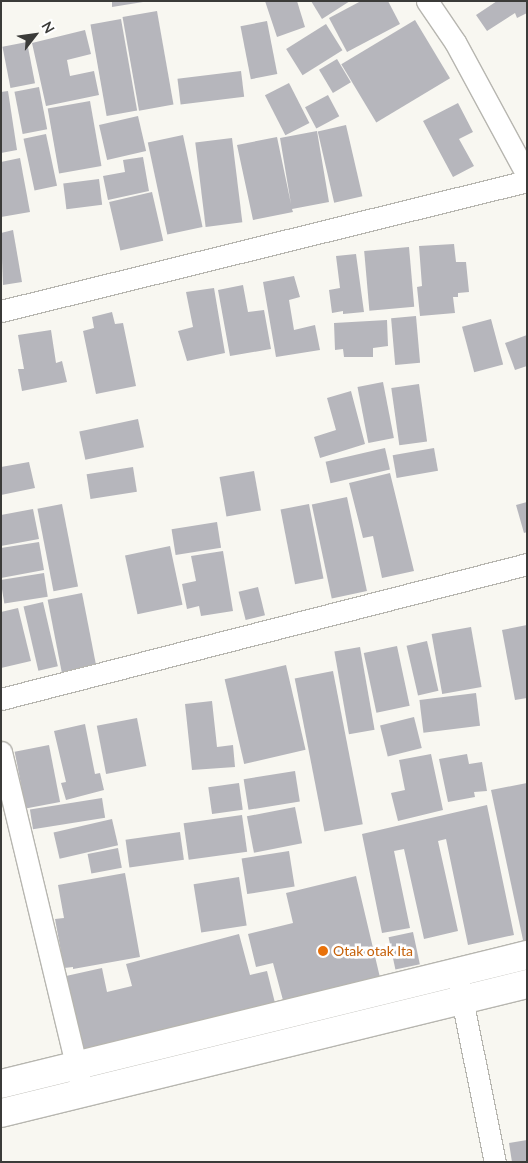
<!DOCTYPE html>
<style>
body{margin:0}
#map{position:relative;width:528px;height:1163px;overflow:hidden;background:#f8f7f1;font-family:Lato,sans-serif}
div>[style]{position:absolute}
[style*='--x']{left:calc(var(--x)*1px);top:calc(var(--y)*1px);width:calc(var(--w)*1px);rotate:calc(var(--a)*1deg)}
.building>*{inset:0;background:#b6b6bc;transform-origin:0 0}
.roads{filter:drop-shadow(1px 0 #b7b6b0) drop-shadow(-1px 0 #b7b6b0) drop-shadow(0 1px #b7b6b0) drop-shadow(0 -1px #b7b6b0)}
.street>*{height:21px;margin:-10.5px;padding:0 10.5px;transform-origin:10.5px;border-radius:10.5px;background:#fff}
.secondary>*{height:28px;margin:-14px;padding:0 14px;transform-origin:14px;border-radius:14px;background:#fff}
.dots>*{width:14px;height:14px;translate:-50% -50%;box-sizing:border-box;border:2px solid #fff;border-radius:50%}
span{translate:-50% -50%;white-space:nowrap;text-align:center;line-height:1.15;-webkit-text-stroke:5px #fff;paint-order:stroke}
.food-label{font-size:14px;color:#c56008}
.left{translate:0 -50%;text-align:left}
.frame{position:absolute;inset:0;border:2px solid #3b3b39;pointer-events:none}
.north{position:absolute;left:10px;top:10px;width:50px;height:50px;-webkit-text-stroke:4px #fff;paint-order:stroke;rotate:60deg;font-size:14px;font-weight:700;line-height:20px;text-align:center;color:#3b3b39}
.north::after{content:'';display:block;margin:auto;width:18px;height:22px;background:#3b3b39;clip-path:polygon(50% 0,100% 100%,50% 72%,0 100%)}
</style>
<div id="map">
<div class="building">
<div style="clip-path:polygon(112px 1px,143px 1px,143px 2px,112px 7px)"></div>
<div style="clip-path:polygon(265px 1px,297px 1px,305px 27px,277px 37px)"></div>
<div style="clip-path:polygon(311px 1px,350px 1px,322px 19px)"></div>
<div style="clip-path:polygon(361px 1px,388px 1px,400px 24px,347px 52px,329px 18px)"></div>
<div style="clip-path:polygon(497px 1px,527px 1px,527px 13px,517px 18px,515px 13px,487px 31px,476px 15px)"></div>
<div style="left:157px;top:11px;width:95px;height:35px;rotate:80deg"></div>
<div style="left:121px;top:19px;width:93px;height:31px;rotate:80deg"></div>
<div style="left:415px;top:20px;width:68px;height:86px;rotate:59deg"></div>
<div style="left:267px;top:21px;width:54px;height:27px;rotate:79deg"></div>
<div style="left:326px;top:24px;width:31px;height:47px;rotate:58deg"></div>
<div style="clip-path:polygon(85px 30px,91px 54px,67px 60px,70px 76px,94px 71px,99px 95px,46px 106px,32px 43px)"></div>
<div style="left:27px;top:42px;width:42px;height:25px;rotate:79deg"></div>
<div style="left:337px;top:59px;width:27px;height:21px;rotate:59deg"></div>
<div style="left:241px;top:71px;width:26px;height:64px;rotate:83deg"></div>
<div style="left:289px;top:83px;width:45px;height:27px;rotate:63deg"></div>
<div style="left:39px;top:87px;width:43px;height:25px;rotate:79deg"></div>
<div style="clip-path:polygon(8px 91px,17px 150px,1px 153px,1px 92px)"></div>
<div style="left:328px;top:95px;width:24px;height:26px;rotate:62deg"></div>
<div style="left:90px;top:101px;width:66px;height:43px;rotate:80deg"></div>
<div style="clip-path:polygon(458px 103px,473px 132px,459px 139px,474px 166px,453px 177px,423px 121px)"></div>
<div style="left:138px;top:116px;width:36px;height:40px;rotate:77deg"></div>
<div style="left:346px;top:125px;width:73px;height:29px;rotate:77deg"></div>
<div style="clip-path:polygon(317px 131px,329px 202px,292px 209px,293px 212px,253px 220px,237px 145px,277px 137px,291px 204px,280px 138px)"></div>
<div style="left:46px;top:134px;width:53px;height:23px;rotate:78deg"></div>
<div style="left:183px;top:135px;width:94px;height:36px;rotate:78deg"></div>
<div style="left:232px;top:138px;width:85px;height:37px;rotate:83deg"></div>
<div style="clip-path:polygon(143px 157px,149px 191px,108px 200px,103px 176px,125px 172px,123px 160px)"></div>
<div style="clip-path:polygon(20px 158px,30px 212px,1px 217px,1px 162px)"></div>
<div style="left:99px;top:179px;width:26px;height:36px;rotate:83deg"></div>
<div style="left:152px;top:192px;width:50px;height:44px;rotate:77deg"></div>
<div style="clip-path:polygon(13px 230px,22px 282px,3px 285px,1px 233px)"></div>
<div style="clip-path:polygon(454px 244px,456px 262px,466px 262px,469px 292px,458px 293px,458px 297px,453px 297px,455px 313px,420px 316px,417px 287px,422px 286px,419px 246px)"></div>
<div style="left:409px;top:247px;width:60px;height:45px;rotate:85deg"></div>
<div style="clip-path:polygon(356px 254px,364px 312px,343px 314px,343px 311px,332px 313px,329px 290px,340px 288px,336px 256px)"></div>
<div style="clip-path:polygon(294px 276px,300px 297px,289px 300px,294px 330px,315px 325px,320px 350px,276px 357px,263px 282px)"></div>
<div style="clip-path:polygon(243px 285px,248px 312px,264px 310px,271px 349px,230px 356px,218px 290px)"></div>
<div style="clip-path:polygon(214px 288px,225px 353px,187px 361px,178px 331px,193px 327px,186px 292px)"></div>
<div style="clip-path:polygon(112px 312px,115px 324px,123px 323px,136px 386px,96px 394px,83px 331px,94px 328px,92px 317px)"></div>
<div style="left:416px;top:316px;width:47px;height:25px;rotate:85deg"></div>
<div style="left:491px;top:319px;width:47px;height:30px;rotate:75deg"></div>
<div style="clip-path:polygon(387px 320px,388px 346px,373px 348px,373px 357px,344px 357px,343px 349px,335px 350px,334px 323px)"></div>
<div style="clip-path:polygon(51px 330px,56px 363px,62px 361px,67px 382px,22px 391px,18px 369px,24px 369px,18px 335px)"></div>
<div style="clip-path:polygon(527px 335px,527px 366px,515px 370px,505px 343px)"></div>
<div style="left:383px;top:382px;width:57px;height:26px;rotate:79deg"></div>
<div style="left:419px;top:384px;width:58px;height:28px;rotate:82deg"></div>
<div style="clip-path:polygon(351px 391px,365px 444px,320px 458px,314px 437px,336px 430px,327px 398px)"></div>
<div style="left:138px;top:419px;width:29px;height:60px;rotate:78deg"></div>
<div style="left:385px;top:448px;width:22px;height:61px;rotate:77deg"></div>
<div style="left:434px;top:448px;width:23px;height:42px;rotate:80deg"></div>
<div style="clip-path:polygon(29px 462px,35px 488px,1px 495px,1px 467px)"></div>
<div style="left:133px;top:467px;width:25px;height:47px;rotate:81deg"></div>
<div style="left:254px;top:471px;width:40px;height:35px;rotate:80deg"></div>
<div style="clip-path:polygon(390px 473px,414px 571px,382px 578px,373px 536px,363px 538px,349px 483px)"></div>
<div style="left:347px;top:497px;width:96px;height:36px;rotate:78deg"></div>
<div style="clip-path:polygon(527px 502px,527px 532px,524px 533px,516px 505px)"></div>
<div style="left:62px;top:504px;width:84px;height:25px;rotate:79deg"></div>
<div style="left:309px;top:504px;width:76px;height:29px;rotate:79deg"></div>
<div style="clip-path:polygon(33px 509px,39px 539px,1px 546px,1px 515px)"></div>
<div style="left:217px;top:522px;width:26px;height:46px;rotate:81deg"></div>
<div style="clip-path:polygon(39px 542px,44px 570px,1px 578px,1px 548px)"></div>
<div style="left:170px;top:546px;width:60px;height:46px;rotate:78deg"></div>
<div style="clip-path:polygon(223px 551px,233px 611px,201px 616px,199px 606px,187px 609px,182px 584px,196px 581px,191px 556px)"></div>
<div style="left:44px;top:573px;width:24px;height:44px;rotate:81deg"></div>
<div style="left:258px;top:587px;width:29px;height:20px;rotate:76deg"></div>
<div style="left:82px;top:593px;width:76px;height:35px;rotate:79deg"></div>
<div style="left:43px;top:602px;width:66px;height:20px;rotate:77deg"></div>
<div style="clip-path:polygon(18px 608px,31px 661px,1px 668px,1px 612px)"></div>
<div style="clip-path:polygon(527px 625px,527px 698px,515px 700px,502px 630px)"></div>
<div style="left:471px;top:627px;width:61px;height:40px;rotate:80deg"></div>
<div style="left:427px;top:641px;width:51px;height:21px;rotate:77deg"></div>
<div style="left:397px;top:646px;width:61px;height:34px;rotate:78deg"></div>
<div style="left:360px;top:647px;width:84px;height:26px;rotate:80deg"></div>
<div style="left:286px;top:665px;width:87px;height:63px;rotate:77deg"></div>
<div style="left:333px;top:671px;width:156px;height:39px;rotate:79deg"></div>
<div style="left:476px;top:693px;width:33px;height:57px;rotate:83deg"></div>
<div style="clip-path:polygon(212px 701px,217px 747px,233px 745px,235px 767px,192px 770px,185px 704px)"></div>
<div style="left:414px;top:717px;width:32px;height:35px;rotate:76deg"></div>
<div style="left:137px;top:718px;width:49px;height:41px;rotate:79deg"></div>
<div style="clip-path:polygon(85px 724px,95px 774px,100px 773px,104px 790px,66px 800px,61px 783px,66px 782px,54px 731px)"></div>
<div style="left:49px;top:745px;width:58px;height:35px;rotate:79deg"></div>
<div style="clip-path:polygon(431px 754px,443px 810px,398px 821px,391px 793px,405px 790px,399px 760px)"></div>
<div style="clip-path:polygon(467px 754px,469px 764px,482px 762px,487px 791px,474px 792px,475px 797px,448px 802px,439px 759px)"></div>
<div style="left:295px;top:771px;width:31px;height:52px;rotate:81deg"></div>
<div style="left:239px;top:783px;width:27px;height:31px;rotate:82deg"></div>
<div style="clip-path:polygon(527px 783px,527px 954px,526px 954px,491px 790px)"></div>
<div style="left:102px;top:798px;width:20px;height:73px;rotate:81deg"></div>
<div style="clip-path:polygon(487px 805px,514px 935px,468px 945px,446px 839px,438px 841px,458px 931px,424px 939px,404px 849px,394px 851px,410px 928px,382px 933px,362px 834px)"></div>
<div style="left:295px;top:807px;width:37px;height:49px;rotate:79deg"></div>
<div style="left:242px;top:815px;width:37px;height:59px;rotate:82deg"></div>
<div style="left:112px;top:819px;width:27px;height:60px;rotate:77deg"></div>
<div style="left:180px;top:832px;width:28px;height:55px;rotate:82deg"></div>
<div style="left:118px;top:848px;width:20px;height:31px;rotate:79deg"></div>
<div style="left:289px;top:851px;width:36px;height:48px;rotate:81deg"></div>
<div style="clip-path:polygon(125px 873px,140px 957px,73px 969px,73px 967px,64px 968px,55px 919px,64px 918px,58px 885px)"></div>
<div style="clip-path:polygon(356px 876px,382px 986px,284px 1004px,273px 963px,256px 967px,248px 934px,293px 923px,286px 893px)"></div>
<div style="left:239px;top:877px;width:49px;height:46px;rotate:81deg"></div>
<div style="left:413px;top:932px;width:33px;height:25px;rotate:78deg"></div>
<div style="clip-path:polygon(239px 934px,250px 975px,267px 971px,277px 1011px,86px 1060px,66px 976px,102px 968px,107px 992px,132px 986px,126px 964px)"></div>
<div style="clip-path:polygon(527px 1140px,527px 1162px,512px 1162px,509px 1143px)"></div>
</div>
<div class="roads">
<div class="street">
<div style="--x:427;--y:1;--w:50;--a:55.7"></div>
<div style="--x:455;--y:42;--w:151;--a:61.6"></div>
<div style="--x:1;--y:311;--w:542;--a:-13.88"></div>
<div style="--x:1;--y:699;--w:543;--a:-14.39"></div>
<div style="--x:1;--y:752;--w:338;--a:76.5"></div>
<div style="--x:459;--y:984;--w:182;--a:78.6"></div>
</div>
<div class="secondary">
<div style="--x:1;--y:1084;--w:542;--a:-13.78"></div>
<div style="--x:1;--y:1113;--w:542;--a:-13.78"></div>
</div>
</div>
<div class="dots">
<div style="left:323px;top:951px;background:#e8710a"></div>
</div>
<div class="food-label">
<span class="left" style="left:333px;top:951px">Otak otak Ita</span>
</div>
<div class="frame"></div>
<div class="north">N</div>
</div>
